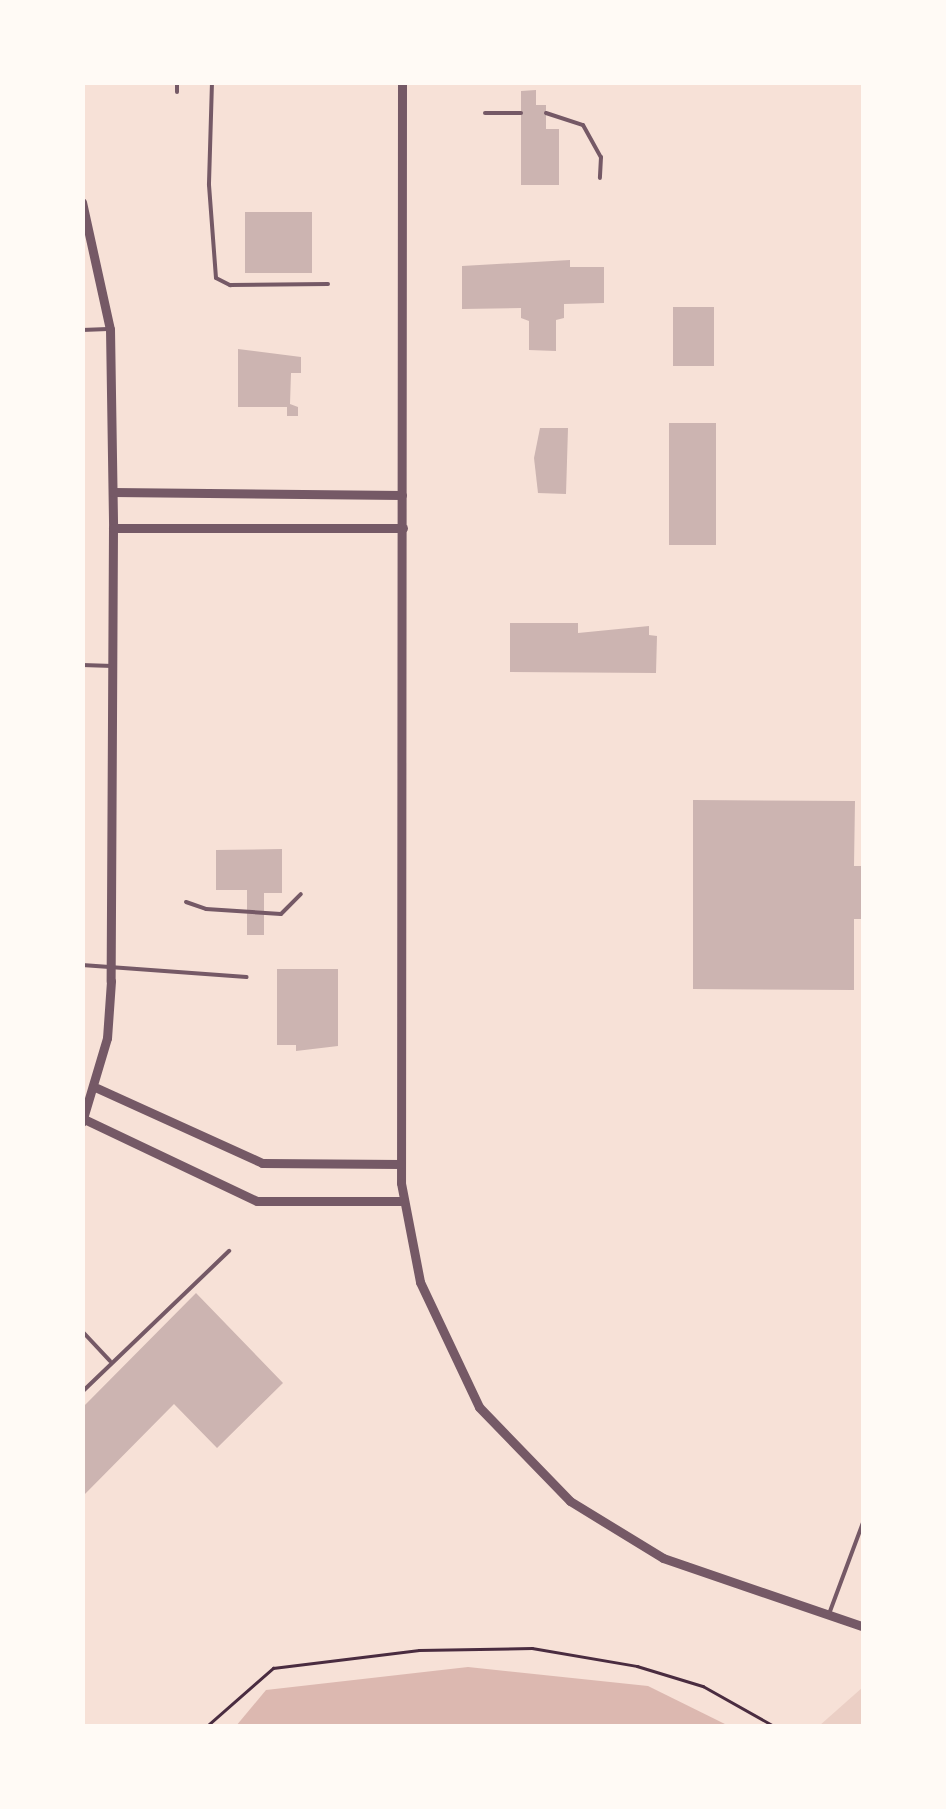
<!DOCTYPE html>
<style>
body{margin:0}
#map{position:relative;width:946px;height:1809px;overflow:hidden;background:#f7e1d7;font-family:Cabin,sans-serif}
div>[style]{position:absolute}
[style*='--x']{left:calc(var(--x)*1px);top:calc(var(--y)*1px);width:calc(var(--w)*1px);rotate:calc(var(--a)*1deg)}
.green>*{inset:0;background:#ebcfc5}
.water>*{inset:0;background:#dcb8b0}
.building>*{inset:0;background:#ccb4b1;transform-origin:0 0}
.path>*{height:2.5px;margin:-1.25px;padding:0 1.25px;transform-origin:1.25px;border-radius:1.25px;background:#4a2c40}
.service>*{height:4px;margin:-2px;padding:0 2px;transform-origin:2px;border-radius:2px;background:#755966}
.minor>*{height:9px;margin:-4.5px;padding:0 4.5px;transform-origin:4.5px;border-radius:4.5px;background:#755966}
span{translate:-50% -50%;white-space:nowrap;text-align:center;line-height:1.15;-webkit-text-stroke:9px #fffaf5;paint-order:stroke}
.frame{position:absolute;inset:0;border:85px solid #fffaf5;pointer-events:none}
</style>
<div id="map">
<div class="green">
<div style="clip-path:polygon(863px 1687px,863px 1726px,819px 1726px)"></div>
</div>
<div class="water">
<div style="clip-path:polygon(468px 1667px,648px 1686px,729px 1726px,236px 1726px,266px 1690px)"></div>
</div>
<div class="building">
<div style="clip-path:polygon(536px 90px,536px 105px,546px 105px,546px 129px,559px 129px,559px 185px,521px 185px,521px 91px)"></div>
<div style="left:245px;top:212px;width:67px;height:61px"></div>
<div style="clip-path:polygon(570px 260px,570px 267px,604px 267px,604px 303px,564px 304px,564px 318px,556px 320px,556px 351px,529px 350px,529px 321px,521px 318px,521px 308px,462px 309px,462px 266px)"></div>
<div style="left:714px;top:307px;width:59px;height:41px;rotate:90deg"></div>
<div style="clip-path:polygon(238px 349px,301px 357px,301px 373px,291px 373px,290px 404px,298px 407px,298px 416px,287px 416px,287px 407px,238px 407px)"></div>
<div style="left:669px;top:423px;width:47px;height:122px"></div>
<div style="clip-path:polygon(540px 428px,568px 428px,566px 494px,538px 493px,534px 458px)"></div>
<div style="clip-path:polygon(510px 623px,578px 623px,578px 633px,649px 626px,649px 635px,657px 636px,656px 673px,510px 672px)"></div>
<div style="clip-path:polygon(693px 800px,855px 801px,854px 866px,864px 866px,864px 919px,854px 919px,854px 990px,693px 989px)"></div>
<div style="clip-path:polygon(282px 849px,282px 893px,264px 893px,264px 935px,247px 935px,247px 890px,216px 890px,216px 850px)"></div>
<div style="clip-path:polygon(277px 969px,338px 969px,338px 1046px,296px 1051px,296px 1045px,277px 1045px)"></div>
<div style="clip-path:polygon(196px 1293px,283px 1383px,217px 1448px,174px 1404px,82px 1497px,82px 1408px)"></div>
</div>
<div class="path">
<div style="--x:207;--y:1726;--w:88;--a:-41.3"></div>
<div style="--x:273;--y:1668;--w:147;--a:-7"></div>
<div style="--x:419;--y:1650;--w:113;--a:-1"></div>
<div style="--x:532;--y:1648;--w:107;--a:9.7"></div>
<div style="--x:637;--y:1666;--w:69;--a:16.9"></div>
<div style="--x:703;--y:1686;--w:81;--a:29.4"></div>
</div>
<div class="service">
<div style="--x:212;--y:82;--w:103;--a:91.7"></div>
<div style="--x:209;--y:185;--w:93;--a:85.7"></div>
<div style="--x:216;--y:278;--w:16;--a:27"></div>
<div style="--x:230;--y:285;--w:98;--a:-0.6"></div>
<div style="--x:177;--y:92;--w:10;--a:-90"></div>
<div style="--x:485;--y:113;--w:36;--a:0"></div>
<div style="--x:546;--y:113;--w:39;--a:18"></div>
<div style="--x:583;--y:125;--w:37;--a:61"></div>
<div style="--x:601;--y:157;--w:21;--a:93"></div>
<div style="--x:82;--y:330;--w:26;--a:-2"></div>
<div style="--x:82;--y:665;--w:31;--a:2"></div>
<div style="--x:186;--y:902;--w:21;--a:19"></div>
<div style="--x:206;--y:909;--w:75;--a:3.8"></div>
<div style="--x:281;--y:914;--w:28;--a:-45"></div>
<div style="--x:82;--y:965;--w:165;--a:4.2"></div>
<div style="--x:82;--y:1331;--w:41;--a:47"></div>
<div style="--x:82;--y:1392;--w:204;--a:-43.8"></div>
<div style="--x:829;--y:1614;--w:100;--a:-69.6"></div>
</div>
<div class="minor">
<div style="--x:402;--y:82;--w:1101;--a:90.05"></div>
<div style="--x:401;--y:1183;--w:101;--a:79.1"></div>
<div style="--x:420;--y:1282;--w:138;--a:64.7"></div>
<div style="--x:479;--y:1407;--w:131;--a:45.9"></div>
<div style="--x:570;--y:1501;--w:109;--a:31.5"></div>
<div style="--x:663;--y:1558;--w:213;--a:18.9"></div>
<div style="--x:82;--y:202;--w:130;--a:77.6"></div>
<div style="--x:110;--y:329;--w:199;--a:89.1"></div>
<div style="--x:113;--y:528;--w:453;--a:90.3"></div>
<div style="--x:111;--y:981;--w:57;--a:94"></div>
<div style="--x:107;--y:1038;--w:88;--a:106.6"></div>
<div style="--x:113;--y:492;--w:289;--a:0.6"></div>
<div style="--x:113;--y:528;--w:290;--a:0"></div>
<div style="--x:97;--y:1088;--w:181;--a:24.4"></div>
<div style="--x:262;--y:1163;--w:139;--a:0.4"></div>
<div style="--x:84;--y:1119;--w:191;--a:25.4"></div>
<div style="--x:257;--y:1201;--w:147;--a:0"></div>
</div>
<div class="frame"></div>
</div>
